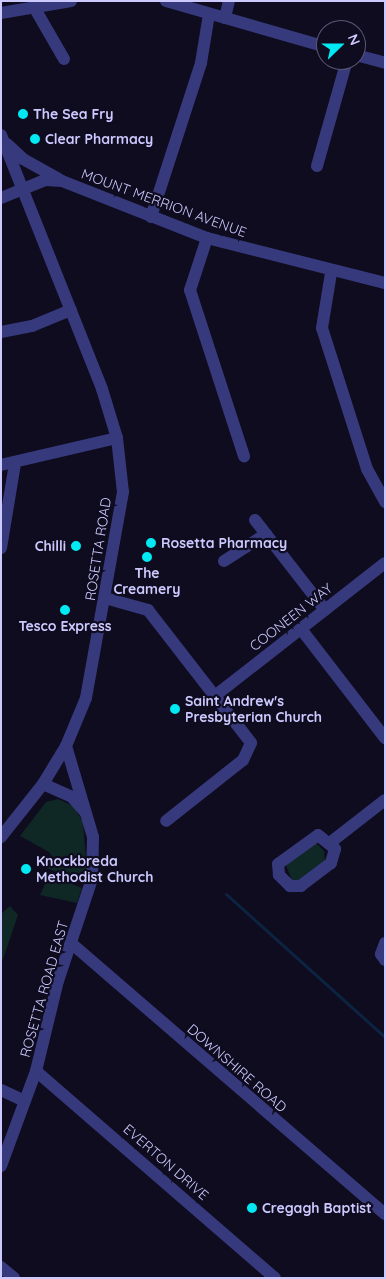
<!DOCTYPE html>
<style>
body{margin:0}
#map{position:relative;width:386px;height:1279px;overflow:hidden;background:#0e0c1e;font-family:Quicksand,sans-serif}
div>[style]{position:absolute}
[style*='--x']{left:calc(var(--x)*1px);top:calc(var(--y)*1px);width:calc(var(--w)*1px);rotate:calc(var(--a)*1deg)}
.green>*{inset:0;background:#0f2825}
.stream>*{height:3px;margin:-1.5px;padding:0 1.5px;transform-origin:1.5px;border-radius:1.5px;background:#0c2442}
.minor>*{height:12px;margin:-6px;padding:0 6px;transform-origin:6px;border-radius:6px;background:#37397d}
.dots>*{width:14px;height:14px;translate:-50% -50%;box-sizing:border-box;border:2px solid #0e0c1e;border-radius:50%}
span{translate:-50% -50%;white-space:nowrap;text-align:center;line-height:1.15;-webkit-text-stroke:4.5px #0e0c1e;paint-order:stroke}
.poi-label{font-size:14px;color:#ccc9ff;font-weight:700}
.left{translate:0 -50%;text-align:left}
.right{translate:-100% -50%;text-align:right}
.street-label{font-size:14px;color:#ccc9ff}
.frame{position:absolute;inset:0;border:2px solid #ccc9ff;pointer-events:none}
.north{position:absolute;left:316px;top:20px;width:50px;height:50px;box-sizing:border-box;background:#0e0c1e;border:1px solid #5a5878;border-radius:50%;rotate:68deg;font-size:14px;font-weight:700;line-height:20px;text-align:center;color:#ccc9ff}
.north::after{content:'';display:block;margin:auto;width:18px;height:22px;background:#01eaf3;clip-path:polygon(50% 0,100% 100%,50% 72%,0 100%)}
</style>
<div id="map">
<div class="green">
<div style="clip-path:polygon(58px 799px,73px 806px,83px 822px,87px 871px,83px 884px,47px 868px,53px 858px,49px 852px,20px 836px,46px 802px)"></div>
<div style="clip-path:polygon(316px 843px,324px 851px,325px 861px,298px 881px,292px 880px,285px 863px)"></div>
<div style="clip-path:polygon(49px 875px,82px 888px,77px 903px,40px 895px)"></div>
<div style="clip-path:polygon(10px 906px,18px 915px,1px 965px,1px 914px)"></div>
</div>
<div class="stream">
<div style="--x:226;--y:894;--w:214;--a:42"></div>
</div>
<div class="minor">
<div style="--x:166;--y:1;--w:166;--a:16"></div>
<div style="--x:34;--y:7;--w:60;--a:60"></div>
<div style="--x:1;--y:13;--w:71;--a:-9.7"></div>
<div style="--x:225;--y:18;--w:17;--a:-77"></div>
<div style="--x:356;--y:55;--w:30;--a:15"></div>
<div style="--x:1;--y:135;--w:273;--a:68.3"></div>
<div style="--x:102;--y:389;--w:51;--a:73"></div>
<div style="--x:117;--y:438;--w:54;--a:83.7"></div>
<div style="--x:123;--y:492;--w:209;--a:100.2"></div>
<div style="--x:86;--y:698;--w:52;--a:112.6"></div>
<div style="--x:66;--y:746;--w:44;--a:121.2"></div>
<div style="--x:43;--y:784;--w:68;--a:128.4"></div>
<div style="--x:7;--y:144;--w:22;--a:43"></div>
<div style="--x:23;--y:159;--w:41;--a:29.1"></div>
<div style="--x:317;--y:166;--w:110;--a:-74.2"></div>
<div style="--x:1;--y:198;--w:48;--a:-22.2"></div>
<div style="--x:45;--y:180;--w:17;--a:3"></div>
<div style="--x:62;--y:181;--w:156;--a:21.5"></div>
<div style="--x:207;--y:238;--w:184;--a:14.2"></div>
<div style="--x:151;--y:217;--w:162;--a:-72"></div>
<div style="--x:201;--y:63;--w:50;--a:-80.7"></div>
<div style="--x:207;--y:238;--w:55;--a:108.1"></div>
<div style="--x:190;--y:290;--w:175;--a:72"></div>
<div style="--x:331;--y:273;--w:56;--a:99.3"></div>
<div style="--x:322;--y:328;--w:148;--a:72.3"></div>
<div style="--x:367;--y:469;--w:38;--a:61"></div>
<div style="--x:1;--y:332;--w:32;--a:-11"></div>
<div style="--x:32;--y:326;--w:42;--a:-22.3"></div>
<div style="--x:1;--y:465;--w:119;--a:-13.1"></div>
<div style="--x:255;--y:520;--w:114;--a:52.1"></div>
<div style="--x:1;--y:548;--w:86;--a:-80.6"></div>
<div style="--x:224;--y:561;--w:50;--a:-32.7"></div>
<div style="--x:105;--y:598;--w:45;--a:15.6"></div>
<div style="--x:148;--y:610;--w:168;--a:52.2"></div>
<div style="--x:251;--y:743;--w:19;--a:115"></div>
<div style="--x:243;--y:760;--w:98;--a:141.6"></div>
<div style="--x:301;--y:629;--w:138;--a:52.4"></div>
<div style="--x:216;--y:695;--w:214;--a:-38"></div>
<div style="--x:43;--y:784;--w:32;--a:24"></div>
<div style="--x:72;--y:797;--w:20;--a:49"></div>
<div style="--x:318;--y:835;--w:22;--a:39"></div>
<div style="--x:335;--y:849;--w:15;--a:106"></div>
<div style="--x:331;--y:863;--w:38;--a:143"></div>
<div style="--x:301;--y:886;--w:11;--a:180"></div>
<div style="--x:290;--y:886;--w:16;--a:-135"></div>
<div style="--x:279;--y:875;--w:11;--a:-95"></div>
<div style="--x:278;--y:864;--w:49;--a:-35.9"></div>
<div style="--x:331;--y:842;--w:68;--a:-37.9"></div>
<div style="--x:71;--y:943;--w:415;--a:40.8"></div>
<div style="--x:385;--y:943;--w:12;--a:110"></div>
<div style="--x:381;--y:954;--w:7;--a:56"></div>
<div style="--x:36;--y:1071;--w:316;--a:40.9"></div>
<div style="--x:1;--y:1090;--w:26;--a:25"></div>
<div style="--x:1;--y:1166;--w:101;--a:-69.8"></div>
<div style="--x:36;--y:1071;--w:93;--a:-76.3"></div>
<div style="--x:58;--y:981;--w:108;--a:-71.6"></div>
<div style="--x:92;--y:879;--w:42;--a:-88.6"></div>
<div style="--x:93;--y:837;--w:95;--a:-106.5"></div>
<div style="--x:1;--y:1267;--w:17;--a:40"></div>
</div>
<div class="dots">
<div style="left:23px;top:114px;background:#01eaf3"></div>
<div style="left:35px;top:139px;background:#01eaf3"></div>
<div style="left:151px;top:543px;background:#01eaf3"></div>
<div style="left:76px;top:546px;background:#01eaf3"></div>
<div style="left:147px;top:557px;background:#01eaf3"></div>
<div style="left:65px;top:610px;background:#01eaf3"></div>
<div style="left:175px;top:709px;background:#01eaf3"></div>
<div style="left:26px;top:869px;background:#01eaf3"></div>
<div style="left:252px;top:1208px;background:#01eaf3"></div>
</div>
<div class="poi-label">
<span class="left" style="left:33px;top:114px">The Sea Fry</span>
<span class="left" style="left:45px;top:139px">Clear Pharmacy</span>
<span class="left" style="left:161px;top:543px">Rosetta Pharmacy</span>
<span class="right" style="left:66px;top:546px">Chilli</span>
<span style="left:147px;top:581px">The<br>Creamery</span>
<span style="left:65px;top:626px">Tesco Express</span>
<span class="left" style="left:185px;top:709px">Saint Andrew's<br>Presbyterian Church</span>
<span class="left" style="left:36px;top:869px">Knockbreda<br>Methodist Church</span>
<span class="left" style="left:262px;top:1208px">Cregagh Baptist</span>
</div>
<div class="street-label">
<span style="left:164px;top:203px;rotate:20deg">MOUNT MERRION AVENUE</span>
<span style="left:98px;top:549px;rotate:-81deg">ROSETTA ROAD</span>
<span style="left:291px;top:617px;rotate:-38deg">COONEEN WAY</span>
<span style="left:44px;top:989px;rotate:-74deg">ROSETTA ROAD EAST</span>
<span style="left:237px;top:1068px;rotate:41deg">DOWNSHIRE ROAD</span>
<span style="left:166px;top:1162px;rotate:41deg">EVERTON DRIVE</span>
</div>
<div class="frame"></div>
<div class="north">N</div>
</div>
